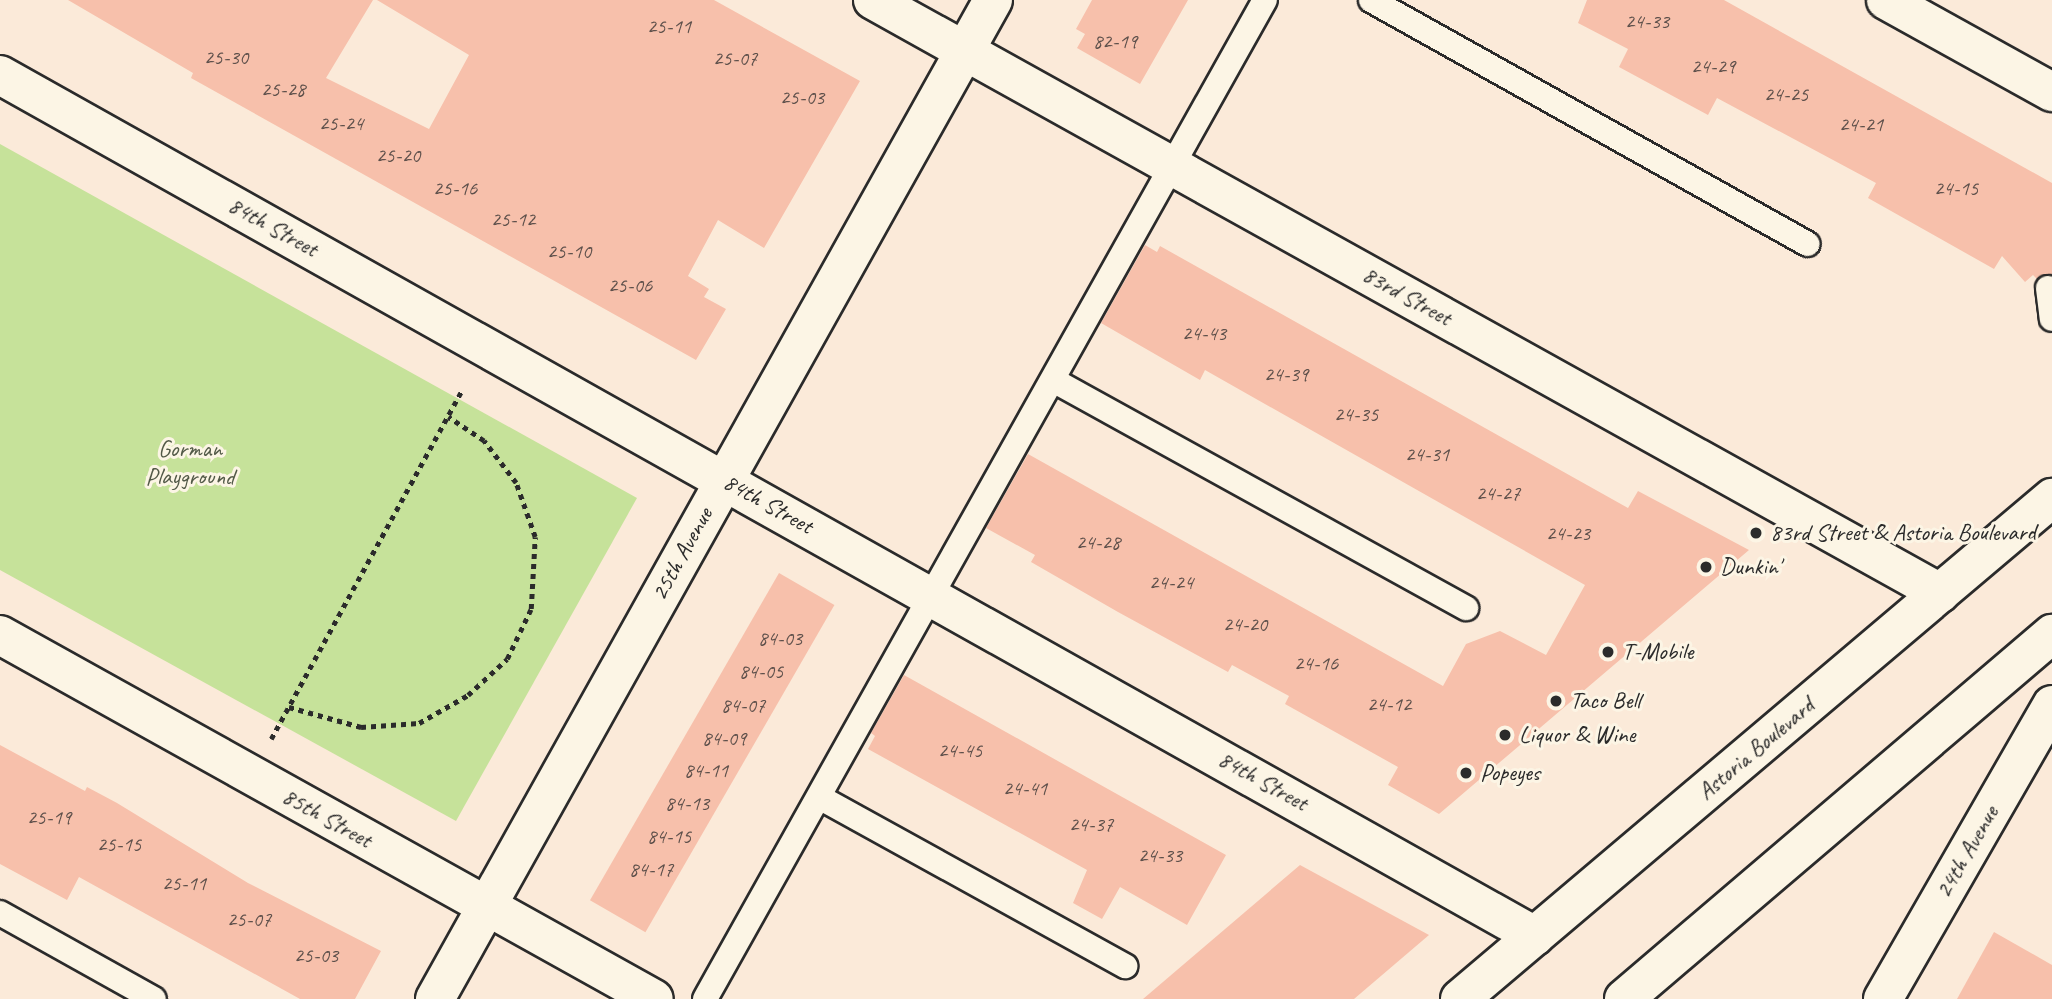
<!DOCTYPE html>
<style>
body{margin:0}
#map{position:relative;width:2052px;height:999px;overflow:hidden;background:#fbead9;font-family:Caveat,sans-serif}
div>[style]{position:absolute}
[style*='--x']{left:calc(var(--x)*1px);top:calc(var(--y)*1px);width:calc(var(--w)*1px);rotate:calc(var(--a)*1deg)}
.green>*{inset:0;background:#c6e29a}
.building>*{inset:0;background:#f7c0ab;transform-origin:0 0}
.path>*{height:4.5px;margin-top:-2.25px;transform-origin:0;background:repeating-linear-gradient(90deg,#2b2b2b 0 5px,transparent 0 10px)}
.roads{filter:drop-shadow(2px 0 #2b2b2b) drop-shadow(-2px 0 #2b2b2b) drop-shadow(0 2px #2b2b2b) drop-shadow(0 -2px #2b2b2b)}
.lane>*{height:24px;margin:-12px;padding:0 12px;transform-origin:12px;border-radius:12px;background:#fcf5e5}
.street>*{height:38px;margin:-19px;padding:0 19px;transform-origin:19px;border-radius:19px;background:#fcf5e5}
.secondary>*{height:38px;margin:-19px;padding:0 19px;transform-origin:19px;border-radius:19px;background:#fcf5e5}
.primary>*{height:38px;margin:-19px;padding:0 19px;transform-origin:19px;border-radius:19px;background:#fcf5e5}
.dots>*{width:19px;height:19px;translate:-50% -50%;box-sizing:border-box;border:4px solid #fcf5e5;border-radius:50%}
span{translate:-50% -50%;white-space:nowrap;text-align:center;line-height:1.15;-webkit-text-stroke:6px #fcf5e5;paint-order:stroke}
.number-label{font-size:21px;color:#5e504b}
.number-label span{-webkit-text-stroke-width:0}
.street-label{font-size:24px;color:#2b2b2b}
.park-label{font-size:24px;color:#525947}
.poi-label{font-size:24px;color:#2b2b2b}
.left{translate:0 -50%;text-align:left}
</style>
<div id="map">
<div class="green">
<div style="clip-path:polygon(0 144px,637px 498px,456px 821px,0 570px)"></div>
</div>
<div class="building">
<div style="clip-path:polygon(68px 0,373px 0,326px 78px,429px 129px,469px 55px,377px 0,714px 0,860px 81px,764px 248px,718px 220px,688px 276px,709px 289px,704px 297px,726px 309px,696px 360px,191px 78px,193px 73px)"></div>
<div style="clip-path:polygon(1092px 0,1188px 0,1140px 84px,1077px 48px,1085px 34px,1076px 29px)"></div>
<div style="clip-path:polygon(1587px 0,1724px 0,2052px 183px,2052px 274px,2037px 279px,2033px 275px,2025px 282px,2002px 256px,1994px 269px,1868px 198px,1876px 183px,1717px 98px,1708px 115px,1619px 67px,1628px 49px,1578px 23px)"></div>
<div style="clip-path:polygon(1145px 245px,1157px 252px,1160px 246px,1628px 508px,1638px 491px,1749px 550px,1439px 814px,1388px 785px,1398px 767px,1285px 704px,1289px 696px,1232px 665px,1228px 672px,1118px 612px,1031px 562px,1035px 555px,986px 528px,1028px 454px,1443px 686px,1466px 644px,1500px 631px,1546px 655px,1585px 585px,1205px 370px,1200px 380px,1101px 323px)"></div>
<div style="left:779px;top:573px;width:64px;height:378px;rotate:30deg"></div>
<div style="clip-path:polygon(904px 675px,1226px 855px,1187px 925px,1120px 887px,1102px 919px,1073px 903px,1087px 870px,868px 749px,875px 736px,871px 733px)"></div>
<div style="clip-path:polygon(0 745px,85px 791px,87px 787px,117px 803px,248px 883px,381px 951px,355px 999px,300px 999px,79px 877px,67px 900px,0 864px)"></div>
<div style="clip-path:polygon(1300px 865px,1429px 935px,1354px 999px,1143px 999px)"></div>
<div style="clip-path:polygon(1994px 932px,2052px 965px,2052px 999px,1957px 999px)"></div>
</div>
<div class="path">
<div style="--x:289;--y:707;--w:75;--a:15.5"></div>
<div style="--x:361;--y:727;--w:58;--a:-3.9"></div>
<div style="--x:419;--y:723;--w:56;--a:-29.7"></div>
<div style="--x:468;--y:695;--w:53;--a:-42.7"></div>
<div style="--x:507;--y:659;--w:55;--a:-64.4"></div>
<div style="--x:531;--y:609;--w:72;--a:-86.8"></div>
<div style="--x:535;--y:537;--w:57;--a:-109.4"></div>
<div style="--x:516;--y:483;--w:53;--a:-127.3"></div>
<div style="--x:484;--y:441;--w:43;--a:-146.3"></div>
<div style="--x:271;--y:739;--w:399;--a:-61.3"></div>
</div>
<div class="roads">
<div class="lane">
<div style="--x:1371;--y:0;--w:500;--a:29.2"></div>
<div style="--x:2048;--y:288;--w:31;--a:83"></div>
<div style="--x:1053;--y:380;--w:472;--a:28.9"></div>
<div style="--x:819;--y:797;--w:350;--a:28.9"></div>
<div style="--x:0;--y:913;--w:176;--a:29.2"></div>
<div style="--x:705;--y:999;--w:1145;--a:-60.73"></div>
</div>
<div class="street">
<div style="--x:873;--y:0;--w:1221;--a:29.06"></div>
<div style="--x:0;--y:75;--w:1760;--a:29.29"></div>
<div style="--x:0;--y:635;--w:748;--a:29.1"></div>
<div style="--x:435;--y:999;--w:1144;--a:-60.81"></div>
<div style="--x:1883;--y:999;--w:339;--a:-60.1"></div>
</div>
<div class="secondary">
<div style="--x:1886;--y:0;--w:190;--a:29"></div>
</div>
<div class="primary">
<div style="--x:1460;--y:999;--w:776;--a:-40.24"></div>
<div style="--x:1624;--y:999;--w:563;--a:-40.46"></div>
</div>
</div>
<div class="dots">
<div style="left:1756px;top:533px;background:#2b2b2b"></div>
<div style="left:1706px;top:567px;background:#2b2b2b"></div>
<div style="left:1608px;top:652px;background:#2b2b2b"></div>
<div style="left:1556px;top:701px;background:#2b2b2b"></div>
<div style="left:1505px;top:735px;background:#2b2b2b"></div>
<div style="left:1466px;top:773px;background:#2b2b2b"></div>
</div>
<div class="number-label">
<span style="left:1647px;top:21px">24-33</span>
<span style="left:669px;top:26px">25-11</span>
<span style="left:1115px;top:41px">82-19</span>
<span style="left:226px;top:57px">25-30</span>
<span style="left:735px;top:58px">25-07</span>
<span style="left:1713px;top:66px">24-29</span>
<span style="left:283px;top:89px">25-28</span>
<span style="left:1786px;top:94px">24-25</span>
<span style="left:802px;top:97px">25-03</span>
<span style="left:341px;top:123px">25-24</span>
<span style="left:1861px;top:124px">24-21</span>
<span style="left:398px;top:155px">25-20</span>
<span style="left:455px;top:188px">25-16</span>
<span style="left:1956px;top:188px">24-15</span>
<span style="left:513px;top:219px">25-12</span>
<span style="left:569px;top:251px">25-10</span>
<span style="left:630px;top:285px">25-06</span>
<span style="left:1204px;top:333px">24-43</span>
<span style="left:1286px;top:374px">24-39</span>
<span style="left:1356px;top:414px">24-35</span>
<span style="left:1427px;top:454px">24-31</span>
<span style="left:1498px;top:493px">24-27</span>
<span style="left:1568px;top:533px">24-23</span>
<span style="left:1098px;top:542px">24-28</span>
<span style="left:1171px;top:582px">24-24</span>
<span style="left:1245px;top:624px">24-20</span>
<span style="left:780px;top:638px">84-03</span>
<span style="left:1316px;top:663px">24-16</span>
<span style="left:761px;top:671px">84-05</span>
<span style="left:1389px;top:704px">24-12</span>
<span style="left:743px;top:705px">84-07</span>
<span style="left:724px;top:738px">84-09</span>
<span style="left:960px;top:750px">24-45</span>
<span style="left:706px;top:770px">84-11</span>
<span style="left:1025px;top:788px">24-41</span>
<span style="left:687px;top:803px">84-13</span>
<span style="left:49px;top:817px">25-19</span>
<span style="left:1091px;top:824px">24-37</span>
<span style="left:669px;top:836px">84-15</span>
<span style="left:119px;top:844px">25-15</span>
<span style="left:1160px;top:855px">24-33</span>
<span style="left:651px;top:869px">84-17</span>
<span style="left:184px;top:883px">25-11</span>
<span style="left:249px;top:919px">25-07</span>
<span style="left:316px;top:955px">25-03</span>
</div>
<div class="street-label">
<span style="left:273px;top:227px;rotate:29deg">84th Street</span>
<span style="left:1407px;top:296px;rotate:29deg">83rd Street</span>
<span style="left:768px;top:504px;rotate:29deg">84th Street</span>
<span style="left:682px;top:554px;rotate:-61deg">25th Avenue</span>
<span style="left:1756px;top:749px;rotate:-40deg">Astoria Boulevard</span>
<span style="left:1263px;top:781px;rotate:29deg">84th Street</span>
<span style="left:327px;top:818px;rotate:29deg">85th Street</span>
<span style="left:1967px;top:852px;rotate:-60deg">24th Avenue</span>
</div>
<div class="park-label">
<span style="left:190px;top:463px">Gorman<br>Playground</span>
</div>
<div class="poi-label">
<span class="left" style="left:1770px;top:533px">83rd Street &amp; Astoria Boulevard</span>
<span class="left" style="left:1720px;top:567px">Dunkin'</span>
<span class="left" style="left:1622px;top:652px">T-Mobile</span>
<span class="left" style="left:1570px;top:701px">Taco Bell</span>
<span class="left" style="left:1519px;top:735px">Liquor &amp; Wine</span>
<span class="left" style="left:1480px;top:773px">Popeyes</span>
</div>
</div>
